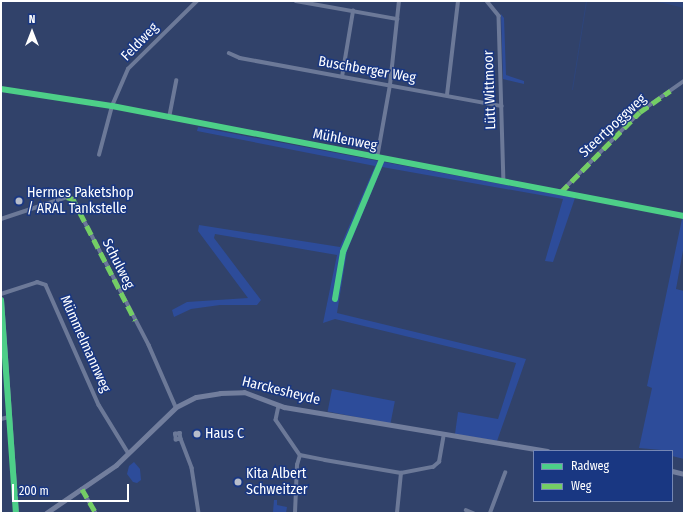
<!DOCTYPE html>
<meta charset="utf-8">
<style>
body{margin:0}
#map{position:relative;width:685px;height:514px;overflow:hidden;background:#31426a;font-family:"Fira Sans Condensed",sans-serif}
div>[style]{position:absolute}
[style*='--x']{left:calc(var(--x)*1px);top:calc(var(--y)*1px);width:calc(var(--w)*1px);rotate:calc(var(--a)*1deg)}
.green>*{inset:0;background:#2d4c9a;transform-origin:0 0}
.water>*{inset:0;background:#2e457b}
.stream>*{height:1px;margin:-0.5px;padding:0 0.5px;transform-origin:0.5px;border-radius:0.5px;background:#2e457b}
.street>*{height:3.5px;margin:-1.75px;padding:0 1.75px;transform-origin:1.75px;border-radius:1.75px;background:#6c7998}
.secondary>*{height:5px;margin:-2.5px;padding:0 2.5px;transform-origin:2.5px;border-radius:2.5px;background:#727e9d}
.quiet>*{height:5px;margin-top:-2.5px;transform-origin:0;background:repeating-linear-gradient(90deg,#74ce65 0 10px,transparent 0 15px)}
.cycleway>*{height:6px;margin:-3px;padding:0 3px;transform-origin:3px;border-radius:3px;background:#4dcf88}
.dots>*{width:11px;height:11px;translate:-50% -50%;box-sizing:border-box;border:2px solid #193782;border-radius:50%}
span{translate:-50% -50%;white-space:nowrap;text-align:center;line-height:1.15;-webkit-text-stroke:3px #193782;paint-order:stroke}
.street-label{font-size:14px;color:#fff}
.poi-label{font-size:14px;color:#fff}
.left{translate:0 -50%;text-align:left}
.frame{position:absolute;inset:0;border:2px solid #fff;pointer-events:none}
.legend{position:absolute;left:533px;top:450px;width:140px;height:52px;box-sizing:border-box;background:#193782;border:1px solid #7587b4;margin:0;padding:5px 7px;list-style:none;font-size:12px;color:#fff}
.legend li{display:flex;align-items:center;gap:8px;height:20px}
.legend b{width:20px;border:1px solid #7587b4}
.north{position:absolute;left:12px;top:12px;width:40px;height:40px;-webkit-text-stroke:3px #193782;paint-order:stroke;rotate:0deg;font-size:11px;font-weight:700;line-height:16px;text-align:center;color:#fff}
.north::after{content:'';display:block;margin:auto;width:14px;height:18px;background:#fff;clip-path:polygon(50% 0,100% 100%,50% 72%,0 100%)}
.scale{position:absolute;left:12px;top:484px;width:117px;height:18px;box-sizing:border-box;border:2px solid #fff;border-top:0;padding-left:5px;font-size:12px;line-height:14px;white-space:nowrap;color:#fff;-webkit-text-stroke:3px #193782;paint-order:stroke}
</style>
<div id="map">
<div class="green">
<div style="clip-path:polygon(501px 14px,504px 18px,506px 75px,524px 81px,524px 84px,503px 79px)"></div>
<div style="clip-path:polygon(198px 127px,575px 198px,553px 262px,545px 261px,563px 199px,382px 167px,347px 251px,337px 313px,526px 359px,497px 441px,455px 434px,458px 412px,498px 419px,516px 363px,335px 319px,323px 323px,337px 255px,215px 234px,214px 238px,261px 300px,257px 305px,220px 305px,191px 309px,174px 317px,172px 310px,187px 302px,248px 298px,198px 231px,199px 225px,340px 247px,375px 166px,197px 131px)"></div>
<div style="clip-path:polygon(682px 219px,684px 220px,684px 245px,676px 289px,684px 291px,684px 459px,672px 456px,672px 451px,639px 448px,652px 388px,647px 386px)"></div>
<div style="left:332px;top:389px;width:64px;height:23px;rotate:11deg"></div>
<div style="clip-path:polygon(134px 462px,140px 469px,141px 480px,137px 483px,133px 482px,127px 474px,129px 466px)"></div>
<div style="clip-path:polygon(274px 500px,277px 500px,277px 505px,287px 507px,286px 513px,273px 512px)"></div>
</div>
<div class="water">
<div style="clip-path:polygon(649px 1px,684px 1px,684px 8px,663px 3px)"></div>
</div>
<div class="stream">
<div style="--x:572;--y:89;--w:89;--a:-81"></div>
</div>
<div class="street">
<div style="--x:296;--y:1;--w:103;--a:10.1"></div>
<div style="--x:487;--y:1;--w:19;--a:51"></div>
<div style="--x:499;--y:16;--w:166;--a:88.3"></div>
<div style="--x:229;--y:53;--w:12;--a:24"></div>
<div style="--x:240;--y:58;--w:266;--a:10.4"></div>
<div style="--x:342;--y:77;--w:67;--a:-80.5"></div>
<div style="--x:1;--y:89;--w:112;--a:8.7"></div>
<div style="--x:112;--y:106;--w:582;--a:10.89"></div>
<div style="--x:447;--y:95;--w:95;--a:-83.3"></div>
<div style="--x:169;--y:118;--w:38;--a:-79"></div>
<div style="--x:99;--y:155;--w:51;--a:-75.1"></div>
<div style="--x:112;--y:106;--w:40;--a:-66.6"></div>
<div style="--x:128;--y:69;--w:97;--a:-44.6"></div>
<div style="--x:377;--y:158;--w:74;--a:-79.9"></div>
<div style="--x:390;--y:85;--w:84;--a:-83.9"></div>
<div style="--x:561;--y:192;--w:112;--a:-45.4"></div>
<div style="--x:640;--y:112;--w:54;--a:-35.2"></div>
<div style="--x:1;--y:219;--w:70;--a:-18.4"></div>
<div style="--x:67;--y:197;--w:6;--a:18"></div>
<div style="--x:73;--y:199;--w:165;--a:62.5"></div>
<div style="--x:149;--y:345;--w:68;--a:66.5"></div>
<div style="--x:1;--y:294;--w:38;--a:-18"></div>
<div style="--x:37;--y:282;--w:9;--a:18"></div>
<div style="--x:46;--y:285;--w:131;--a:66.2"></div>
<div style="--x:99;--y:405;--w:57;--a:58.5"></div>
<div style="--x:279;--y:406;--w:14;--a:102"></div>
<div style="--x:276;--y:420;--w:42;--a:55.6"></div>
<div style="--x:300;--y:455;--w:25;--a:11"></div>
<div style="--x:325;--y:460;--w:77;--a:9.7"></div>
<div style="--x:401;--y:473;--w:33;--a:-11"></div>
<div style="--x:433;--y:467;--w:8;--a:-40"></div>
<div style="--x:439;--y:462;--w:27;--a:-80"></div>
<div style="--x:1;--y:419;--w:8;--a:-14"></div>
<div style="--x:180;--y:433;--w:6;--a:81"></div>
<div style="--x:181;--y:439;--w:5;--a:169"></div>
<div style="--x:176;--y:440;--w:6;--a:-99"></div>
<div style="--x:175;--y:434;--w:5;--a:-11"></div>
<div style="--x:181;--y:439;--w:31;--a:69"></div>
<div style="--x:192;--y:468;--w:46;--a:81.2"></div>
<div style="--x:82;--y:489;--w:28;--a:60"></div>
<div style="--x:466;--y:510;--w:8;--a:23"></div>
<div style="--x:295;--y:513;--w:48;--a:-87.6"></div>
<div style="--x:297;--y:465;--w:10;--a:-73"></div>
<div style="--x:397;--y:513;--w:40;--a:-84.3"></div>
<div style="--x:490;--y:513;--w:43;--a:-69.4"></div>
</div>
<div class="secondary">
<div style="--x:1;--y:300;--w:214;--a:86"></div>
<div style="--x:672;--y:471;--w:12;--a:14"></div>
<div style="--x:46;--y:513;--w:85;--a:-34.4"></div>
<div style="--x:116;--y:465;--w:83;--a:-44"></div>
<div style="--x:176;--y:407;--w:22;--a:-27"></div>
<div style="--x:196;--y:397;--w:24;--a:-9"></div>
<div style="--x:220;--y:393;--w:24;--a:-2"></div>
<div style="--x:244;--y:392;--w:43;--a:20.6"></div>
<div style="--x:284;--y:407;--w:267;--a:9.5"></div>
</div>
<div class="quiet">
<div style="--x:561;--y:192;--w:112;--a:-45.4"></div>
<div style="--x:640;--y:112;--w:37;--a:-35"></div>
<div style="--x:67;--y:197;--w:6;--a:18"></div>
<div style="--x:73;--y:199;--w:136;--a:62.9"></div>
<div style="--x:82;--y:489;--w:28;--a:60"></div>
</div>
<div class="cycleway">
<div style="--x:1;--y:89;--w:112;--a:8.7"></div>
<div style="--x:112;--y:106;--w:582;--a:10.89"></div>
<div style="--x:335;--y:299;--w:48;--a:-80.3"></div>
<div style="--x:343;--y:252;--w:101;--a:-67.2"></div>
<div style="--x:1;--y:300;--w:214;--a:86"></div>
</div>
<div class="dots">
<div style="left:19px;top:201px;background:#b7bdcb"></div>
<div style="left:197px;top:434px;background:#b7bdcb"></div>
<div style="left:238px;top:482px;background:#b7bdcb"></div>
</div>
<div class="street-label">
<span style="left:140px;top:42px;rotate:-46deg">Feldweg</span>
<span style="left:367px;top:70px;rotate:10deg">Buschberger Weg</span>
<span style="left:490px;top:90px;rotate:-92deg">Lütt Wittmoor</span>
<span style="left:613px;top:126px;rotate:-43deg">Steertpoggweg</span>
<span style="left:345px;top:140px;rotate:11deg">Mühlenweg</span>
<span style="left:118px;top:264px;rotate:63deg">Schulweg</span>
<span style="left:85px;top:344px;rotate:66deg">Mümmelmannweg</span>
<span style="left:281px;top:391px;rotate:14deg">Harckesheyde</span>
</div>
<div class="poi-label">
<span class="left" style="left:27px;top:201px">Hermes Paketshop<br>/ ARAL Tankstelle</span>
<span class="left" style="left:205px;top:434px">Haus C</span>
<span class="left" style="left:246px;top:482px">Kita Albert<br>Schweitzer</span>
</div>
<div class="frame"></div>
<ul class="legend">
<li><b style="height:5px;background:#4dcf88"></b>Radweg</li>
<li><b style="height:5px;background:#74ce65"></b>Weg</li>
</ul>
<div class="north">N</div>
<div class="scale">200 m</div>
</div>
